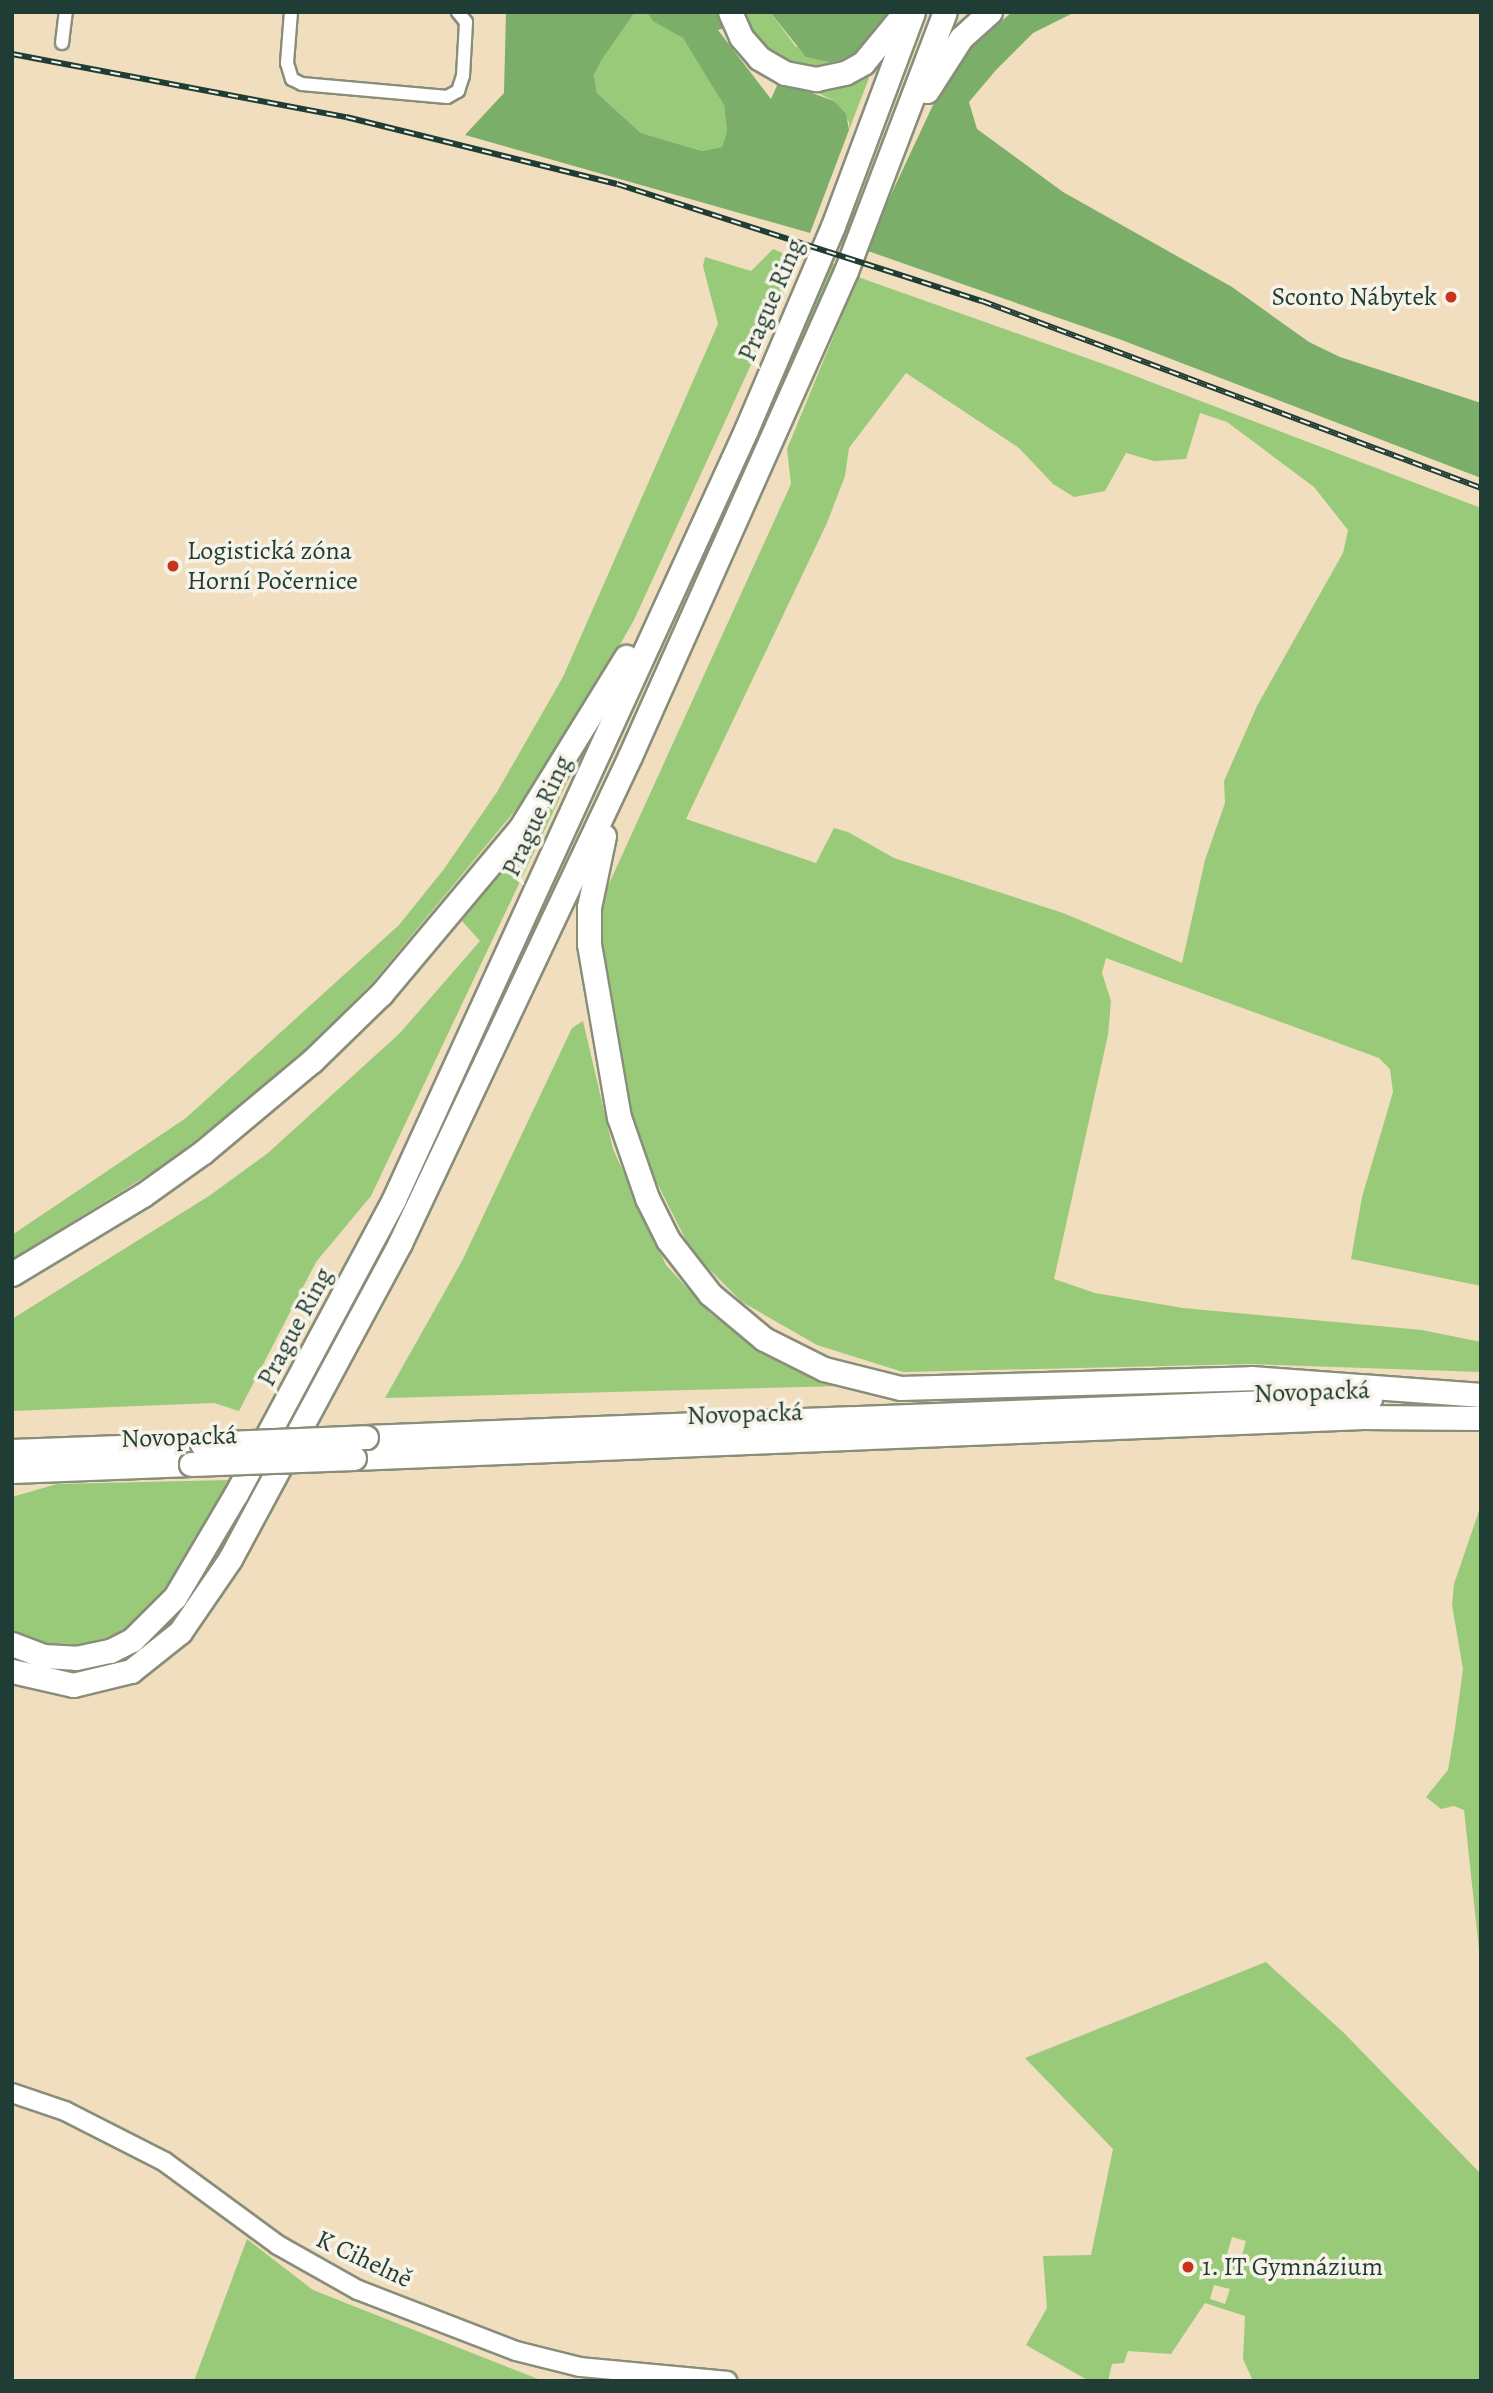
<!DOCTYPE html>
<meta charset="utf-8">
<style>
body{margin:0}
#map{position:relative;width:1493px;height:2393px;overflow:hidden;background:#f0debe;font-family:Alegreya,serif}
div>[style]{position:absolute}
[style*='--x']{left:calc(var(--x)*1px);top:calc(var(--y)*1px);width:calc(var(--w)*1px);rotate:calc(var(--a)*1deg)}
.green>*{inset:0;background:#99ca79}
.forest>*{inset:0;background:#7aae69}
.roads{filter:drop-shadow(2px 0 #888e79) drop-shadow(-2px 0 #888e79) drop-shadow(0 2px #888e79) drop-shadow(0 -2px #888e79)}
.street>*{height:12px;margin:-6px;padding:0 6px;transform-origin:6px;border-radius:6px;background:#fff}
.secondary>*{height:18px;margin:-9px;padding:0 9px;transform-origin:9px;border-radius:9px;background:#fff}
.highway>*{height:23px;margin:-11.5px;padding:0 11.5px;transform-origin:11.5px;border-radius:11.5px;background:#fff}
.rail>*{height:6px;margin-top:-3px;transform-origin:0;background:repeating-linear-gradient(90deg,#f7f3e8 0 10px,#1f3d34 0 20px);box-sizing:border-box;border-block:2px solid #1f3d34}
.bridges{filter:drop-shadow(2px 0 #888e79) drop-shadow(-2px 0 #888e79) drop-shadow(0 2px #888e79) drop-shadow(0 -2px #888e79)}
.highway-bridge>*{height:23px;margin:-11.5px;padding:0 11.5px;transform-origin:11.5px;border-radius:11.5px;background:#fff}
.dots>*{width:19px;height:19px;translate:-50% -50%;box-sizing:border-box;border:4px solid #f7f3e8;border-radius:50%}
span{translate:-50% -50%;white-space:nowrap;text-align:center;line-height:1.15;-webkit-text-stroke:7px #f7f3e8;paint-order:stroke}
.poi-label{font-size:26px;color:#1f3d34}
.right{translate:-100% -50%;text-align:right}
.left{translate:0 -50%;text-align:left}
.street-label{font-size:26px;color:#1f3d34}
.frame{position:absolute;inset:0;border:14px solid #1f3d34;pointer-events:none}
</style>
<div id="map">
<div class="green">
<div style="clip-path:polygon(635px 12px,647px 12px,683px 38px,710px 79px,724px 105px,727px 131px,722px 147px,702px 151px,641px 133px,597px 93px,594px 75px,601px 61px)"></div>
<div style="clip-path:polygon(740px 12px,770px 12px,796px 47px,877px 31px,892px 12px,864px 53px,829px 69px,787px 65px,758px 45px)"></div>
<div style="clip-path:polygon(865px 75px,869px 78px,849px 130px,849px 122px,834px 101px,808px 88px)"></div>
<div style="clip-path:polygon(851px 208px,859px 210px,846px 248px,836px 245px)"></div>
<div style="clip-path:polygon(773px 249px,799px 260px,634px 620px,548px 771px,373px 982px,298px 1058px,169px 1162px,12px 1259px,12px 1235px,186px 1118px,399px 925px,444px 869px,497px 792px,563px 677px,718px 324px,703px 266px,705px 257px,751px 271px)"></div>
<div style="clip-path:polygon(829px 262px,840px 266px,754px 454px,747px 449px)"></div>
<div style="clip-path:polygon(evenodd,858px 277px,1109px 366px,1481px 508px,1481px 1286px,1351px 1259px,1362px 1197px,1393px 1092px,1390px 1069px,1379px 1058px,1106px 958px,1102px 973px,1111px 1001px,1108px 1035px,1054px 1279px,1095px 1293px,1183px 1308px,1422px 1330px,1481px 1342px,1481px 1372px,1250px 1364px,903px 1372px,817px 1345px,742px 1302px,692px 1252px,656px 1181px,627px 1106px,605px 981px,598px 908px,791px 484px,787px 449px,858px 277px,906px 373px,1019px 448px,1053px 484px,1074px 497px,1105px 491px,1126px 453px,1154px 461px,1186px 459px,1200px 413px,1227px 422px,1314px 487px,1348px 530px,1343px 553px,1257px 706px,1224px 781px,1225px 803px,1205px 860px,1182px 963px,1063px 913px,894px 858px,848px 832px,834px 828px,816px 863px,686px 819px,827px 523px,845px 476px,849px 448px,906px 373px)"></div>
<div style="clip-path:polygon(572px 772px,371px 1196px,316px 1262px,239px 1411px,214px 1403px,12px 1411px,12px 1319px,209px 1196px,268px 1153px,400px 1033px,480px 941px,462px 921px)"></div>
<div style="clip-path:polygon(583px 1021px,613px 1149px,666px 1265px,711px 1314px,753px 1344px,796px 1368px,842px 1386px,385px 1398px,462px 1261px,572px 1028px)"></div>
<div style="clip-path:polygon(1481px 1468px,1481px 1968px,1464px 1810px,1454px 1806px,1441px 1809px,1426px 1797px,1448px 1770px,1455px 1728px,1463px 1669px,1452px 1605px,1454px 1584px,1479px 1511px)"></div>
<div style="clip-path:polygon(229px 1480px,158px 1607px,135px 1630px,75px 1652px,12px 1637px,12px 1497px,57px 1484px)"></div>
<div style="clip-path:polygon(evenodd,1266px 1962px,1343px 2032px,1481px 2174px,1481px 2381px,1253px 2381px,1243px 2359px,1245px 2316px,1205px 2303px,1171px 2354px,1128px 2351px,1124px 2363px,1112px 2364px,1108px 2381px,1089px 2381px,1026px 2345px,1047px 2308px,1043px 2256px,1091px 2255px,1113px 2149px,1025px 2058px,1266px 1962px,1232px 2237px,1246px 2241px,1240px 2263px,1226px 2258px,1232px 2237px,1266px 1962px,1214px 2285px,1230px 2289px,1225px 2304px,1210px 2299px,1214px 2285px)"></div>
<div style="clip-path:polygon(247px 2239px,313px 2290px,543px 2381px,194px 2381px)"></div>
</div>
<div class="forest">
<div style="clip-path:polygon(506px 12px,635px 12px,601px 61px,594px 75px,597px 93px,641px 133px,702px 151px,722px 147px,727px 131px,724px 105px,683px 38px,653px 21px,647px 12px,719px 12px,725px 28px,718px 30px,771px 99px,779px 81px,834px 101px,846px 114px,849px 130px,810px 233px,465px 135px,504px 93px)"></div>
<div style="clip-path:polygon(770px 12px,888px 12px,862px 48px,846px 59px,830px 62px,806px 57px)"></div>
<div style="clip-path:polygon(1012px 12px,1075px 12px,1033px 33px,996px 70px,969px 102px,977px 129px,1063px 192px,1232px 287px,1309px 342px,1340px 357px,1481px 403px,1481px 478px,1119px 339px,865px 250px,941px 88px,969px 49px)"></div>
</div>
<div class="roads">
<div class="street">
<div style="--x:291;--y:12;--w:51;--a:94.5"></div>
<div style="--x:287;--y:63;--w:17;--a:73"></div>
<div style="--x:292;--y:79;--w:11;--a:27"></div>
<div style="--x:302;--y:84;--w:146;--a:5.1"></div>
<div style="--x:447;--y:97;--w:13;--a:-29"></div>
<div style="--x:458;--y:91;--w:16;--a:-72"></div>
<div style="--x:463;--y:76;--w:54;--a:-86.8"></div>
<div style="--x:466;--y:22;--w:13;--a:-129"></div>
<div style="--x:62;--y:43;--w:31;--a:-83"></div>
</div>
<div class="secondary">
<div style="--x:12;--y:2093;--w:56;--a:18.8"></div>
<div style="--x:65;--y:2111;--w:112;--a:27"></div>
<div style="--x:165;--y:2162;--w:140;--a:36.3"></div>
<div style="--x:278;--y:2245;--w:92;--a:29.4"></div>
<div style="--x:358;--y:2290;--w:169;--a:21.1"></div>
<div style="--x:516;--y:2351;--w:66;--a:14"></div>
<div style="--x:580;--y:2367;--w:148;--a:5.4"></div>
</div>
<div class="highway">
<div style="--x:730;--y:12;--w:27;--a:66"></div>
<div style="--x:741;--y:37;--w:28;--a:49"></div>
<div style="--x:759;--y:58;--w:30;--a:30"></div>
<div style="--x:785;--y:73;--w:32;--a:11"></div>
<div style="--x:816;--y:79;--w:30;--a:-12"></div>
<div style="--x:845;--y:73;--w:21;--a:-29"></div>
<div style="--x:863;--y:63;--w:66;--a:-50.5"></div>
<div style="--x:927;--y:91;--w:63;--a:-57.3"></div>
<div style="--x:961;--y:38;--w:39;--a:-42"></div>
<div style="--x:604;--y:836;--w:73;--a:101.9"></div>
<div style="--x:589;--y:907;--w:37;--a:90"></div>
<div style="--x:589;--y:944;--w:176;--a:80.2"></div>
<div style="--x:619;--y:1117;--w:86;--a:70.9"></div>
<div style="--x:647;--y:1198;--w:47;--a:63.4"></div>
<div style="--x:668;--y:1240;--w:68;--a:52.1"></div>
<div style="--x:710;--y:1294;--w:70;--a:39.8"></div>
<div style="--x:764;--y:1339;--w:67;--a:26.6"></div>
<div style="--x:824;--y:1369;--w:78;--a:14"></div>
<div style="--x:900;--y:1388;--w:351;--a:-1.6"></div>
<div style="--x:1251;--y:1378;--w:231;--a:4.2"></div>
<div style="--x:12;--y:1274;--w:153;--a:-31.1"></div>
<div style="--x:143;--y:1195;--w:74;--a:-35.6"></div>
<div style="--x:203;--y:1152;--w:142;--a:-39.9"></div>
<div style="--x:312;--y:1061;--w:96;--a:-44.2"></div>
<div style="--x:381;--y:994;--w:218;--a:-50"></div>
<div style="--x:521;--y:827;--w:200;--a:-58.3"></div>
<div style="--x:366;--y:1437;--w:1005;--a:-2.22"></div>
<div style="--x:12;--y:1451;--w:190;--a:-2.1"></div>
<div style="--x:354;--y:1458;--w:1010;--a:-2.33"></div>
<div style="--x:1363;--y:1417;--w:118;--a:0.5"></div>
<div style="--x:12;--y:1471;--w:179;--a:-2.2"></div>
<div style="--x:12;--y:1644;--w:33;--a:21"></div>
<div style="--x:43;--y:1656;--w:33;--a:3"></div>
<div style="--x:76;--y:1658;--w:35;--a:-12"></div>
<div style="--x:110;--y:1651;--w:25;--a:-27"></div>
<div style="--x:132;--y:1640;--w:61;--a:-45"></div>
<div style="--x:175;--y:1597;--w:120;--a:-59.4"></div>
<div style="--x:236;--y:1494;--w:335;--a:-61.8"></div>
<div style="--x:394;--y:1199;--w:846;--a:-65.4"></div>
<div style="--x:746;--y:430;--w:222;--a:-66.9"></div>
<div style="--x:833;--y:226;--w:228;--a:-69.5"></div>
<div style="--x:12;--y:1671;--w:63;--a:12.9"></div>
<div style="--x:73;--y:1685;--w:60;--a:-13.6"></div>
<div style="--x:131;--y:1671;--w:63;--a:-38.5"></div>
<div style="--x:180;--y:1632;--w:88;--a:-55.6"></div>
<div style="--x:230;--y:1559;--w:359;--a:-61.7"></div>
<div style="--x:400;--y:1243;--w:539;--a:-64.72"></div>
<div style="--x:630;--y:756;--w:531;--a:-65.99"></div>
<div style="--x:846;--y:271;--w:277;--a:-69.1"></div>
</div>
</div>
<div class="rail">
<div style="--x:12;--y:54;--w:340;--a:10.7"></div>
<div style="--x:346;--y:117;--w:279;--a:13.9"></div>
<div style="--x:617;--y:184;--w:383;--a:17.8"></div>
<div style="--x:982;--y:301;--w:533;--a:20.54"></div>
</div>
<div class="bridges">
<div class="highway-bridge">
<div style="--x:202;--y:1444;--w:164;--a:-2.4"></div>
<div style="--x:191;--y:1464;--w:163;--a:-2.1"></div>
</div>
</div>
<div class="dots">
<div style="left:1451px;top:297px;background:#c8321e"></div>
<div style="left:173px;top:566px;background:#c8321e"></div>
<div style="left:1188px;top:2267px;background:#c8321e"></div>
</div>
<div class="poi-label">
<span class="right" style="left:1437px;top:297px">Sconto Nábytek</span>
<span class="left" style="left:187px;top:566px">Logistická zóna<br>Horní Počernice</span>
<span class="left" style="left:1202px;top:2267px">1. IT Gymnázium</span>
</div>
<div class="street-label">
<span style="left:771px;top:300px;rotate:-67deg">Prague Ring</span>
<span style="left:537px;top:816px;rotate:-65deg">Prague Ring</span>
<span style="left:295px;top:1327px;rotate:-62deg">Prague Ring</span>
<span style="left:1312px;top:1392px;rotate:-2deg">Novopacká</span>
<span style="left:745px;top:1414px;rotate:-2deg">Novopacká</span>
<span style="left:179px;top:1437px;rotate:-2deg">Novopacká</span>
<span style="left:364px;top:2259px;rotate:25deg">K Cihelně</span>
</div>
<div class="frame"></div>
</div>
